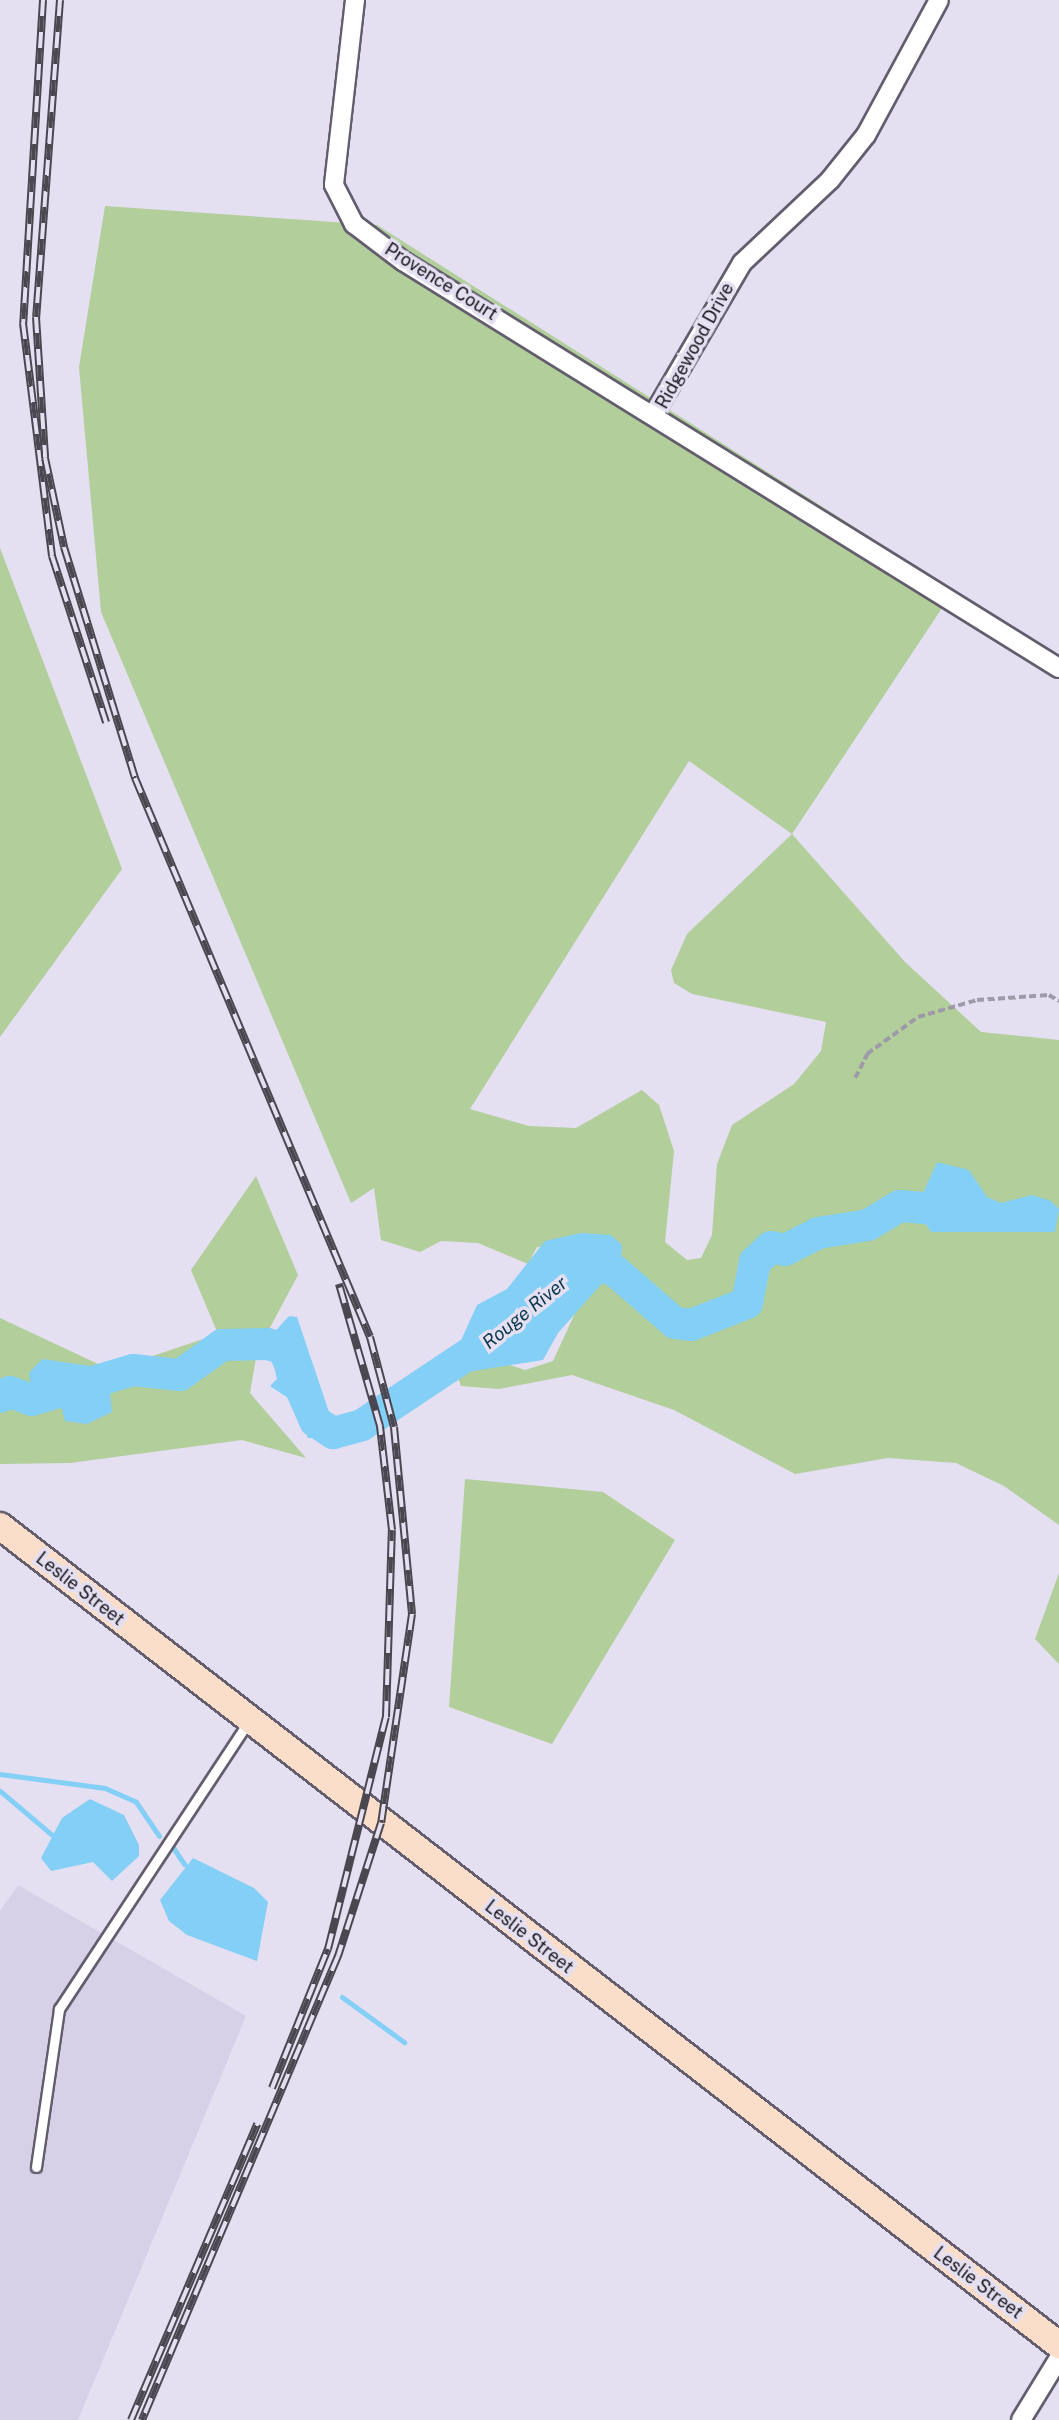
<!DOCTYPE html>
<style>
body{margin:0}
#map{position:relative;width:1059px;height:2420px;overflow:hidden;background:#e5dff2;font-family:"Public Sans",sans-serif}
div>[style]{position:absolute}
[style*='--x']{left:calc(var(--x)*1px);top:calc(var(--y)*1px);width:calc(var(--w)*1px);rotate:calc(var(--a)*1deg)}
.industrial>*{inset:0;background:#d6d1e7}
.green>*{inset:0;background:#b2ce9a}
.water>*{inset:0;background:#83cff6}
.stream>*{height:5px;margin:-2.5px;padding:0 2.5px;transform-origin:2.5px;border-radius:2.5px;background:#83cff6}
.river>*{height:32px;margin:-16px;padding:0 16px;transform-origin:16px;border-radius:16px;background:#83cff6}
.path>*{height:3.5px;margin-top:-1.75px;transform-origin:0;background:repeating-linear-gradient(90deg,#9e9aa8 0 7px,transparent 0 10.5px)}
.roads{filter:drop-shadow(2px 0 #635d6d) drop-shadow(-2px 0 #635d6d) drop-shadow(0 2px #635d6d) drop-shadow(0 -2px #635d6d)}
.lane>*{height:9px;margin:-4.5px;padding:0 4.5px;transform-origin:4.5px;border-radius:4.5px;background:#fff}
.street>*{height:18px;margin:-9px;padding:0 9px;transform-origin:9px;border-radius:9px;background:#fff}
.secondary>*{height:26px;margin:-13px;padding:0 13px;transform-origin:13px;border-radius:13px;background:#fbdeca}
.rail>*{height:8px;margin-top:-4px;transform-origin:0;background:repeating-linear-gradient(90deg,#e5dff2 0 16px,#4a4750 0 32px);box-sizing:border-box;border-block:2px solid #4a4750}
span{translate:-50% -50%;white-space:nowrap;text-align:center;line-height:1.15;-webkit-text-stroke:7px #e5dff2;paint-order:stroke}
.street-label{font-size:18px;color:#17151b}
.water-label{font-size:19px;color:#0a384b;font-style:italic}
</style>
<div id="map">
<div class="industrial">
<div style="clip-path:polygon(18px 1885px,246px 2016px,78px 2420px,0 2420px,0 1911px)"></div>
</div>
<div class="green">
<div style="clip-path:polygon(evenodd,105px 206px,377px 225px,954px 590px,792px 834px,905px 962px,981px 1032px,1059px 1040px,1059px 1525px,1004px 1486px,956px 1463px,888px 1458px,795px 1474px,674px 1410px,572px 1375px,499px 1389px,461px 1386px,454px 1366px,500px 1362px,525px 1370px,553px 1361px,582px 1298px,584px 1246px,537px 1247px,528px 1264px,478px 1243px,441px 1241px,420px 1252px,381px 1240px,374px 1188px,351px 1203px,101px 612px,79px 367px,105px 206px,689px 761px,792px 834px,687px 934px,671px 970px,674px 983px,692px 994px,826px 1022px,821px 1051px,794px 1084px,732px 1125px,717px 1164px,712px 1235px,701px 1258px,687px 1260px,665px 1242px,674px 1151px,659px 1105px,642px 1090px,576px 1128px,529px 1126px,470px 1109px,689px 761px)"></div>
<div style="clip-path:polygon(0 548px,122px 869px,0 1037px)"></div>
<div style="clip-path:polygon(256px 1176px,298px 1275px,257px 1352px,250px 1393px,306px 1458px,242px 1440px,70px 1463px,0 1464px,0 1318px,111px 1370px,218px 1334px,191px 1270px)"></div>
<div style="clip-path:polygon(465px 1479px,603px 1492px,675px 1540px,552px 1744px,449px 1707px)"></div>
<div style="clip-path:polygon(1059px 1573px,1059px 1664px,1035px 1639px)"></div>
</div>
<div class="water">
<div style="clip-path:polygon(937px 1162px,969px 1170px,987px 1197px,1001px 1203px,1032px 1195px,1051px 1201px,1059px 1209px,1055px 1232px,931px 1232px,916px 1209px)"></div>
<div style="clip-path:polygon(581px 1233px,611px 1235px,622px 1245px,621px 1262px,558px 1333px,543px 1360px,461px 1373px,457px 1349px,477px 1305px,507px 1289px,545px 1241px)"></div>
<div style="clip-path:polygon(289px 1316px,297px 1317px,332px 1421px,331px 1438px,308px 1438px,288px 1398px,270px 1386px,277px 1379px,268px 1339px)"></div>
<div style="clip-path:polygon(42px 1359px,97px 1367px,109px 1381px,112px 1412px,87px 1424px,65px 1421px,62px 1409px,33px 1398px,29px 1373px)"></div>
<div style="clip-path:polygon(90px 1799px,124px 1815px,139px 1845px,139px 1856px,112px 1881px,93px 1862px,51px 1871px,41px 1858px,62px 1818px)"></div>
<div style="clip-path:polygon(193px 1858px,254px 1888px,268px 1902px,257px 1961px,187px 1935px,169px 1921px,160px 1900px)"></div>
</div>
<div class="stream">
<div style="--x:0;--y:1774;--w:106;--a:7.6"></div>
<div style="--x:105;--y:1788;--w:34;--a:24"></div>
<div style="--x:136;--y:1802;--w:41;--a:55.9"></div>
<div style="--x:0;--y:1791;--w:68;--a:40.2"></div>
<div style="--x:172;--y:1846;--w:22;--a:56"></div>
<div style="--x:342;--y:1997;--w:77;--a:36"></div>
</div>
<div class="river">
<div style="--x:578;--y:1270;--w:14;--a:-39"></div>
<div style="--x:589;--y:1261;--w:28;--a:21"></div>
<div style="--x:615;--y:1271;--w:79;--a:40.9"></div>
<div style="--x:675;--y:1323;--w:16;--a:7"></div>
<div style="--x:691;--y:1325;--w:60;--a:-21.4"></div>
<div style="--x:747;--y:1303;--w:42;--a:-79"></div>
<div style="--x:755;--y:1262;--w:22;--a:-43"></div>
<div style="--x:771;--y:1247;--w:14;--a:12"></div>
<div style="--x:785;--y:1250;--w:37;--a:-27"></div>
<div style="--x:818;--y:1233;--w:51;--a:-9.1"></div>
<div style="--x:868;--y:1225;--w:37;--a:-31"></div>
<div style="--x:900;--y:1206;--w:59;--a:4.8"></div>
<div style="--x:0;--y:1397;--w:11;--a:-27"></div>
<div style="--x:10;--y:1392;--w:23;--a:20"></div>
<div style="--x:32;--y:1400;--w:105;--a:-16.5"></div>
<div style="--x:133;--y:1370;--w:47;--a:6.1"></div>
<div style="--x:180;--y:1375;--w:52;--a:-35.5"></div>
<div style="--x:222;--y:1345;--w:45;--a:-1.3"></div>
<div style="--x:267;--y:1344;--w:16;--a:14"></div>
<div style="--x:283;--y:1348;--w:80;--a:66.3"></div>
<div style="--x:315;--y:1421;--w:22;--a:34"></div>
<div style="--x:333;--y:1433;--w:30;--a:-15"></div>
<div style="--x:362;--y:1425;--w:155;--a:-33.7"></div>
</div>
<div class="path">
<div style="--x:855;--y:1078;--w:27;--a:-63"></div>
<div style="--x:867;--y:1054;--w:63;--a:-36"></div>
<div style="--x:918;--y:1017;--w:61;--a:-16.1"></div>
<div style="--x:977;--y:1000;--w:72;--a:-4"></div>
<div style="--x:1049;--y:995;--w:12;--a:31"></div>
</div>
<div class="roads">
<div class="lane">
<div style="--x:36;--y:2167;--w:160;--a:-81.7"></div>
<div style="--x:59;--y:2009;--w:344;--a:-56.6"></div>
</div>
<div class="street">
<div style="--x:355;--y:0;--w:186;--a:96.5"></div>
<div style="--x:334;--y:185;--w:44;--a:62.9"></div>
<div style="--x:354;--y:224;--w:61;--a:37.1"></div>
<div style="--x:403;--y:261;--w:772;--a:31.82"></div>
<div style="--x:655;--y:412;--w:173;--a:-59.7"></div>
<div style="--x:742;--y:263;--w:121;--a:-43.3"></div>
<div style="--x:830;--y:180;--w:58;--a:-51.3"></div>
<div style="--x:866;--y:135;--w:153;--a:-61.6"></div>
<div style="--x:1021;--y:2420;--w:73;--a:-58.5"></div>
</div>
<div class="secondary">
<div style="--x:0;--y:1526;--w:1339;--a:37.72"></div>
</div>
</div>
<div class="rail">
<div style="--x:43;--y:0;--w:324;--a:93.5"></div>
<div style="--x:23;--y:323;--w:235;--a:82.9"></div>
<div style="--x:52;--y:556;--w:175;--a:72"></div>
<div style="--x:60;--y:0;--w:318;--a:94.3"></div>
<div style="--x:36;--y:317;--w:141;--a:86.3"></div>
<div style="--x:45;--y:458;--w:91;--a:77.9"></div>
<div style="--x:64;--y:547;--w:242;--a:72.9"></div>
<div style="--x:135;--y:778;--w:606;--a:67.2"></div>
<div style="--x:370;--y:1337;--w:93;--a:75.1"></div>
<div style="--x:394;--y:1427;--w:188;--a:84.5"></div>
<div style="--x:412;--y:1614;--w:211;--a:98.4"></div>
<div style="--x:381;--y:1823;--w:140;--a:107.9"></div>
<div style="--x:338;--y:1956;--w:504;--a:112.9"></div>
<div style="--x:272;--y:2088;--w:150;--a:-68.1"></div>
<div style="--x:328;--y:1949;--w:239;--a:-76"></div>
<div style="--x:386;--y:1717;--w:187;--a:-88.2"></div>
<div style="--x:392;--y:1530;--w:105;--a:-96.6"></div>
<div style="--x:380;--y:1426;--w:148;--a:-106.1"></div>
<div style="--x:131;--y:2420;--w:322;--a:-66.9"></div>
</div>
<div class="street-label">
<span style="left:441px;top:282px;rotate:32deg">Provence Court</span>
<span style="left:695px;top:346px;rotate:-61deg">Ridgewood Drive</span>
<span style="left:80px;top:1589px;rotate:38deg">Leslie Street</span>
<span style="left:529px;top:1937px;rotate:38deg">Leslie Street</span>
<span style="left:978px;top:2283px;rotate:37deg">Leslie Street</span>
</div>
<div class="water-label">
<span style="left:525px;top:1313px;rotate:-39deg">Rouge River</span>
</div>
</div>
